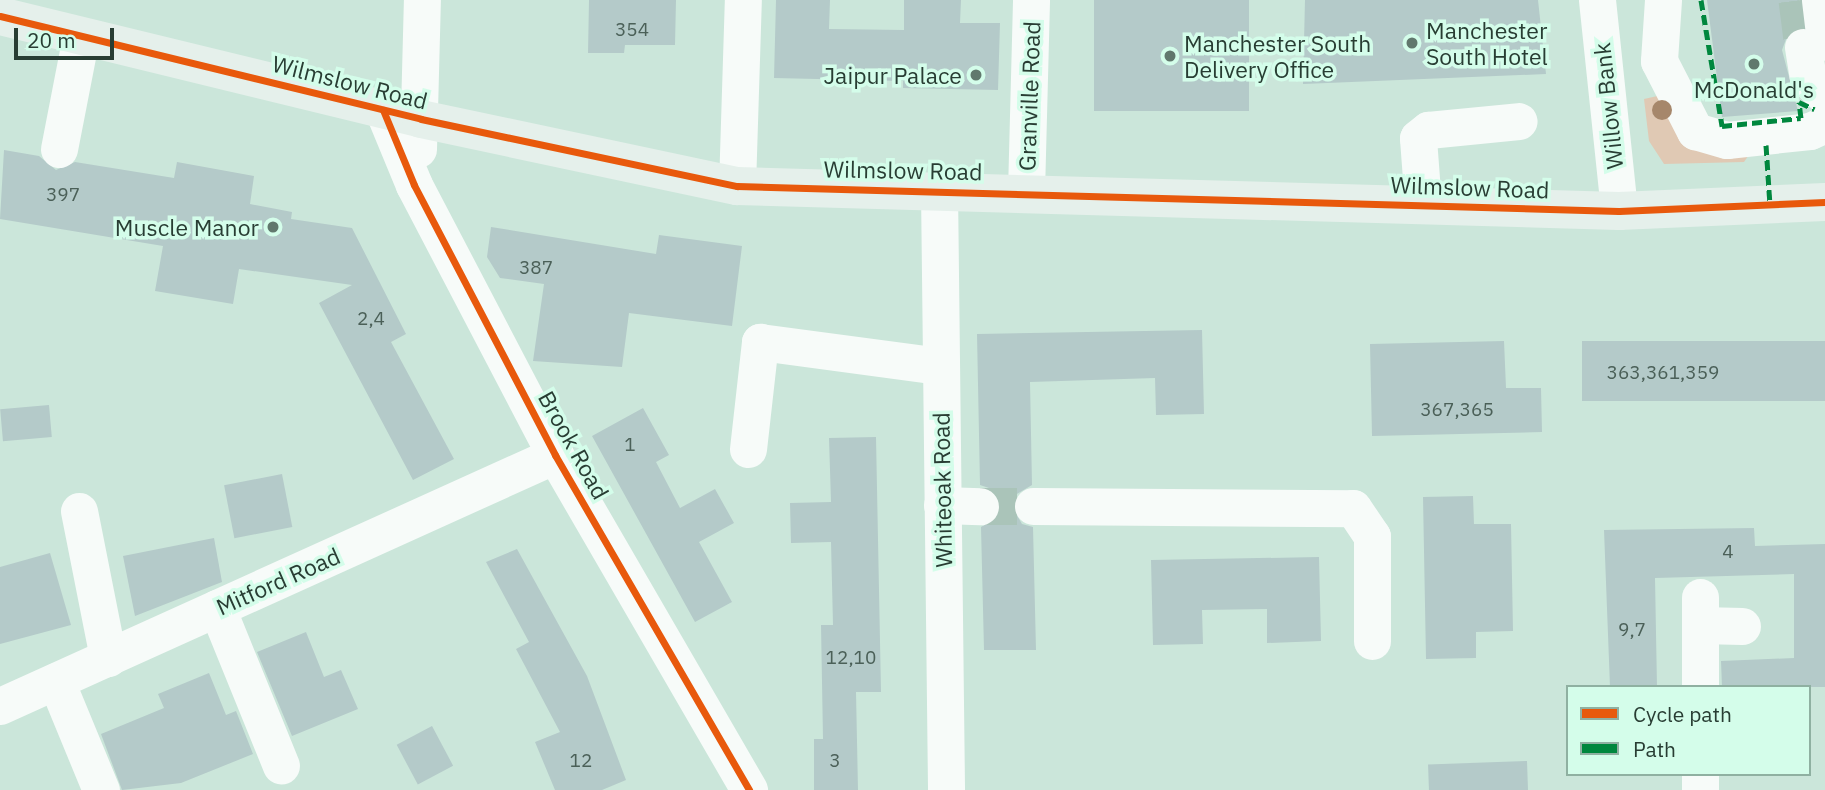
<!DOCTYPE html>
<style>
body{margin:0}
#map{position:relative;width:1825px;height:790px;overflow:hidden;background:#cbe6da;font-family:"IBM Plex Sans",sans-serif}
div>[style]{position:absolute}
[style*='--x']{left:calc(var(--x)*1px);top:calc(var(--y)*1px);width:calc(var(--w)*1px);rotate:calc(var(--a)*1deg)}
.green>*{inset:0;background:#e0c9b4}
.building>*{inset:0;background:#b4cac9;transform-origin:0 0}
.minor-tunnel>*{height:37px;margin-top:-18.5px;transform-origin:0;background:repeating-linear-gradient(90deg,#aac4b9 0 37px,transparent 0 55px)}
.minor>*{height:37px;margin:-18.5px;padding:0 18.5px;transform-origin:18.5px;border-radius:18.5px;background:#f7fbf9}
.major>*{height:38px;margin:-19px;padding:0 19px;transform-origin:19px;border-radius:19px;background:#e5f0eb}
.quiet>*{height:5px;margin-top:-2.5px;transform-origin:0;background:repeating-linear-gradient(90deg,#00873e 0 10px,transparent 0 15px)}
.cycleway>*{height:7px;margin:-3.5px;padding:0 3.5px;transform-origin:3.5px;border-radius:3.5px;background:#e8590c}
.trees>*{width:20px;height:20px;margin:-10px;border-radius:50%;background:#a6876b}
.dots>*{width:19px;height:19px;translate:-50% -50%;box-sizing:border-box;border:4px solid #d4fdea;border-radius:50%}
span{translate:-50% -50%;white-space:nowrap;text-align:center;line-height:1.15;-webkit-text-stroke:7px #d4fdea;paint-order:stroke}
.number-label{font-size:19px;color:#4b6058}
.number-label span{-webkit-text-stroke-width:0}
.poi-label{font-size:23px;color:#283d33}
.left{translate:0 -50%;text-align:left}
.right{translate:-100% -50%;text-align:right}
.street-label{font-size:23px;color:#283d33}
.legend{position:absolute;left:1566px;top:685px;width:245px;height:91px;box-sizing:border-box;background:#d4fdea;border:2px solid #8fb0a1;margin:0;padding:9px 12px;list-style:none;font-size:21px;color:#283d33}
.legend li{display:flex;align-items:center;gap:14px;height:35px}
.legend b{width:35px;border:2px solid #8fb0a1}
.scale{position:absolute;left:14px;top:28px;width:100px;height:32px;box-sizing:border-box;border:4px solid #283d33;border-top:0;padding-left:9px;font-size:21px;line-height:24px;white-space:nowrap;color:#283d33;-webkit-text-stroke:5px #d4fdea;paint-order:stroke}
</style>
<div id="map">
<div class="green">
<div style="clip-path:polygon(1662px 95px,1681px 142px,1753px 149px,1744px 162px,1664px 164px,1649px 141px,1644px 99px)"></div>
</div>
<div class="building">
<div style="clip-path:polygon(589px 0,676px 0,675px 45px,625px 45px,624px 53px,588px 53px)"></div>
<div style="clip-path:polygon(776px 0,830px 0,829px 29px,904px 30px,904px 0,961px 0,960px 23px,1000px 23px,998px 90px,903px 88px,903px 81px,774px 78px)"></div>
<div style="left:1094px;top:0;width:155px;height:111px"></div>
<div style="clip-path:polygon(1305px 0,1538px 0,1546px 74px,1303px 84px)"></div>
<div style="clip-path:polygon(1707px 0,1799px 0,1802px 26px,1789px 31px,1782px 50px,1798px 111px,1722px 117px)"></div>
<div style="clip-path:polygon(4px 150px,39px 156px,56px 170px,75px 162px,174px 178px,177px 162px,254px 176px,250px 204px,292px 212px,291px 219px,352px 228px,406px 334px,391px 342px,454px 459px,413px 480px,319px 303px,352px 285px,239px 269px,233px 304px,155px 291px,163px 246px,0 219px)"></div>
<div style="clip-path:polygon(491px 227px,656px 254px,659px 235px,742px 246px,732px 326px,629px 313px,622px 367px,533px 361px,544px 284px,500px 278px,487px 257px)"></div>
<div style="clip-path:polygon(1202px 330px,1204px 414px,1156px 415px,1155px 378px,1030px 382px,1032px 485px,1015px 495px,1012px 507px,1022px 524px,1033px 527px,1036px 650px,984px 650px,981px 527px,997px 518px,1001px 506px,992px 489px,980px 485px,977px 334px)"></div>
<div style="clip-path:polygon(1504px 341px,1506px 388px,1541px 388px,1542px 432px,1372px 436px,1370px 344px)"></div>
<div style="left:1825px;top:341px;width:60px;height:243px;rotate:90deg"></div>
<div style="left:49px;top:405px;width:32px;height:49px;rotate:85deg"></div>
<div style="clip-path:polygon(643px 408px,669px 455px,656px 462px,680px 508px,715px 489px,734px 523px,699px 542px,732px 602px,695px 622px,592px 436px)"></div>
<div style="clip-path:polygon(876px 437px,881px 692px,856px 692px,858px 790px,814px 790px,814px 739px,823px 739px,821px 625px,833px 625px,831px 542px,791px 543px,790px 503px,831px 502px,829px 438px)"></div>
<div style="left:282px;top:474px;width:54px;height:59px;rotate:79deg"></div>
<div style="clip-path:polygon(1473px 496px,1474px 524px,1511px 524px,1513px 631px,1476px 632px,1476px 658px,1426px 659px,1423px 497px)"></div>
<div style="clip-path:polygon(1754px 528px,1755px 546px,1825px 544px,1825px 687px,1722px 687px,1721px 661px,1794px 658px,1794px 574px,1655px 578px,1657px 687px,1610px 687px,1604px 530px)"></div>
<div style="clip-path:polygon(214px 538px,222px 582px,135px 616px,123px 556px)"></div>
<div style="clip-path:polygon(517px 549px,587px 676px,626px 780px,602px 790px,555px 790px,535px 742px,560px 732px,516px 649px,529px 642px,486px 562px)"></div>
<div style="clip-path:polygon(50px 553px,71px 625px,0 644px,0 567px)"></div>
<div style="clip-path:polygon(1319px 557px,1321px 641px,1267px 643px,1267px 609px,1202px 610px,1203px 644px,1153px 645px,1151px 560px)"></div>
<div style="clip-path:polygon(306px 632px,324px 677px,341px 670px,358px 709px,292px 736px,257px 652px)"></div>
<div style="clip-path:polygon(209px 673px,226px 715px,236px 711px,253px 754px,181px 783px,122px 790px,101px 734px,164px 708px,158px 694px)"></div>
<div style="left:432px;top:726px;width:45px;height:40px;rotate:62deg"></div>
<div style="left:1527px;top:761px;width:29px;height:99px;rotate:88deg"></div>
</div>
<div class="minor-tunnel">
<div style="--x:1797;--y:0;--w:47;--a:82.7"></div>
<div style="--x:980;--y:506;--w:53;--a:0"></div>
</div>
<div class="minor">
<div style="--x:1597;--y:0;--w:212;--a:84"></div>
<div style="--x:1663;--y:0;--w:61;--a:93.8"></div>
<div style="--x:1659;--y:61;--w:79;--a:62.8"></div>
<div style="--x:1695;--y:131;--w:33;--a:16"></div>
<div style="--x:1727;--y:140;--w:83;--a:-6.2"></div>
<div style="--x:1810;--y:131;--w:17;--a:-25"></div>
<div style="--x:1820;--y:0;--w:42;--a:83.2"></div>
<div style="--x:1803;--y:47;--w:32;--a:81"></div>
<div style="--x:1808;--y:79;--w:24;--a:45"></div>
<div style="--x:383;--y:110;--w:81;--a:67.5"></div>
<div style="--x:414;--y:185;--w:305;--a:62.4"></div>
<div style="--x:555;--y:455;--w:387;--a:59.9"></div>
<div style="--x:59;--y:149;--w:115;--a:-79"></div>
<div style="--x:418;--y:149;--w:149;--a:-88.5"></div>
<div style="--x:737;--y:186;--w:186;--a:-88.2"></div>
<div style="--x:939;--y:189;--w:601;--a:89.33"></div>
<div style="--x:1026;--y:192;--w:192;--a:-88.5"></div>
<div style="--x:1423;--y:205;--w:67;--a:-94.3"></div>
<div style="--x:1418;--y:138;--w:13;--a:-39"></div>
<div style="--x:1428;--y:130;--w:91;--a:-5.6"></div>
<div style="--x:748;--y:449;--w:108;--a:-83.6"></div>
<div style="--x:760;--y:342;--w:182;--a:7.6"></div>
<div style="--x:942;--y:505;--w:38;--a:2"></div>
<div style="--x:1033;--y:506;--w:320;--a:0.4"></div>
<div style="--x:1353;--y:508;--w:34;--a:56"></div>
<div style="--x:1372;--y:536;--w:105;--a:90"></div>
<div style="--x:79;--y:511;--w:150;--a:78.8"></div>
<div style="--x:1700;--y:597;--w:90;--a:90"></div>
<div style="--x:217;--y:608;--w:170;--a:67.9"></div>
<div style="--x:1700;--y:625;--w:42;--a:1.4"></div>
<div style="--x:56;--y:681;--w:118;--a:67.6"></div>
<div style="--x:0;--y:706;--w:609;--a:-24.33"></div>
<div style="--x:1700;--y:790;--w:16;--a:-90"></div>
</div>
<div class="major">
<div style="--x:0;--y:16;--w:433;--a:13.7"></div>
<div style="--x:421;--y:119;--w:323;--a:12"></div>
<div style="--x:737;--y:186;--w:882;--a:1.62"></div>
<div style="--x:1619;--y:211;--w:206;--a:-2.5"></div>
</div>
<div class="quiet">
<div style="--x:1701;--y:0;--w:128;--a:80.5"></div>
<div style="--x:1722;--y:126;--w:79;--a:-5.8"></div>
<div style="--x:1801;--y:118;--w:16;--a:-97"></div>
<div style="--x:1799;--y:102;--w:17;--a:25"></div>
<div style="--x:1766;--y:145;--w:60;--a:86.2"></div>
</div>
<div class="cycleway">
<div style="--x:0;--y:16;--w:433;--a:13.7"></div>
<div style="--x:421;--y:119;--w:323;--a:12"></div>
<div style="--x:737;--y:186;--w:882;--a:1.62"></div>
<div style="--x:1619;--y:211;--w:206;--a:-2.5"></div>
<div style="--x:383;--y:110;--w:81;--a:67.5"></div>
<div style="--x:414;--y:185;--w:305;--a:62.4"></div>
<div style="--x:555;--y:455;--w:387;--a:59.9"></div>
</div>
<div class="trees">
<div style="left:1662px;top:110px"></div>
</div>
<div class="dots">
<div style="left:1412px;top:43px;background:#61786d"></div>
<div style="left:1170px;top:56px;background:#61786d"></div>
<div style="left:1754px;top:64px;background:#61786d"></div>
<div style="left:976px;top:75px;background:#61786d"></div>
<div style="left:273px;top:227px;background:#61786d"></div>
</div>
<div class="number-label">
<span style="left:632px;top:30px">354</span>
<span style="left:63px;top:195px">397</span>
<span style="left:536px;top:268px">387</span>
<span style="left:371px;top:319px">2,4</span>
<span style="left:1663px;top:373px">363,361,359</span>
<span style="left:1457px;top:410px">367,365</span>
<span style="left:630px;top:445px">1</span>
<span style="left:1728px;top:552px">4</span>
<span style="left:1632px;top:630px">9,7</span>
<span style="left:851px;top:658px">12,10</span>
<span style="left:581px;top:761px">12</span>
<span style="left:835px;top:761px">3</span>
</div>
<div class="poi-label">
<span class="left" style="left:1426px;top:43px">Manchester<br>South Hotel</span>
<span class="left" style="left:1184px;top:56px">Manchester South<br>Delivery Office</span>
<span class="right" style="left:962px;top:75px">Jaipur Palace</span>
<span style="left:1754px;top:89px">McDonald's</span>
<span class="right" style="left:259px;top:227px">Muscle Manor</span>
</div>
<div class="street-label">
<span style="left:350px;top:82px;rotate:14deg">Wilmslow Road</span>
<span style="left:1029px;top:96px;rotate:-88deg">Granville Road</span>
<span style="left:1608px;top:106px;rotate:-96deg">Willow Bank</span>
<span style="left:903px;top:170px;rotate:1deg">Wilmslow Road</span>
<span style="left:1470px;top:187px;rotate:2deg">Wilmslow Road</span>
<span style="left:574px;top:445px;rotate:61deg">Brook Road</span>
<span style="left:942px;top:490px;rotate:-91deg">Whiteoak Road</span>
<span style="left:278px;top:581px;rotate:-24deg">Mitford Road</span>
</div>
<ul class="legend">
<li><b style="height:9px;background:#e8590c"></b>Cycle path</li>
<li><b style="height:9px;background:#00873e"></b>Path</li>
</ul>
<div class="scale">20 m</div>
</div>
